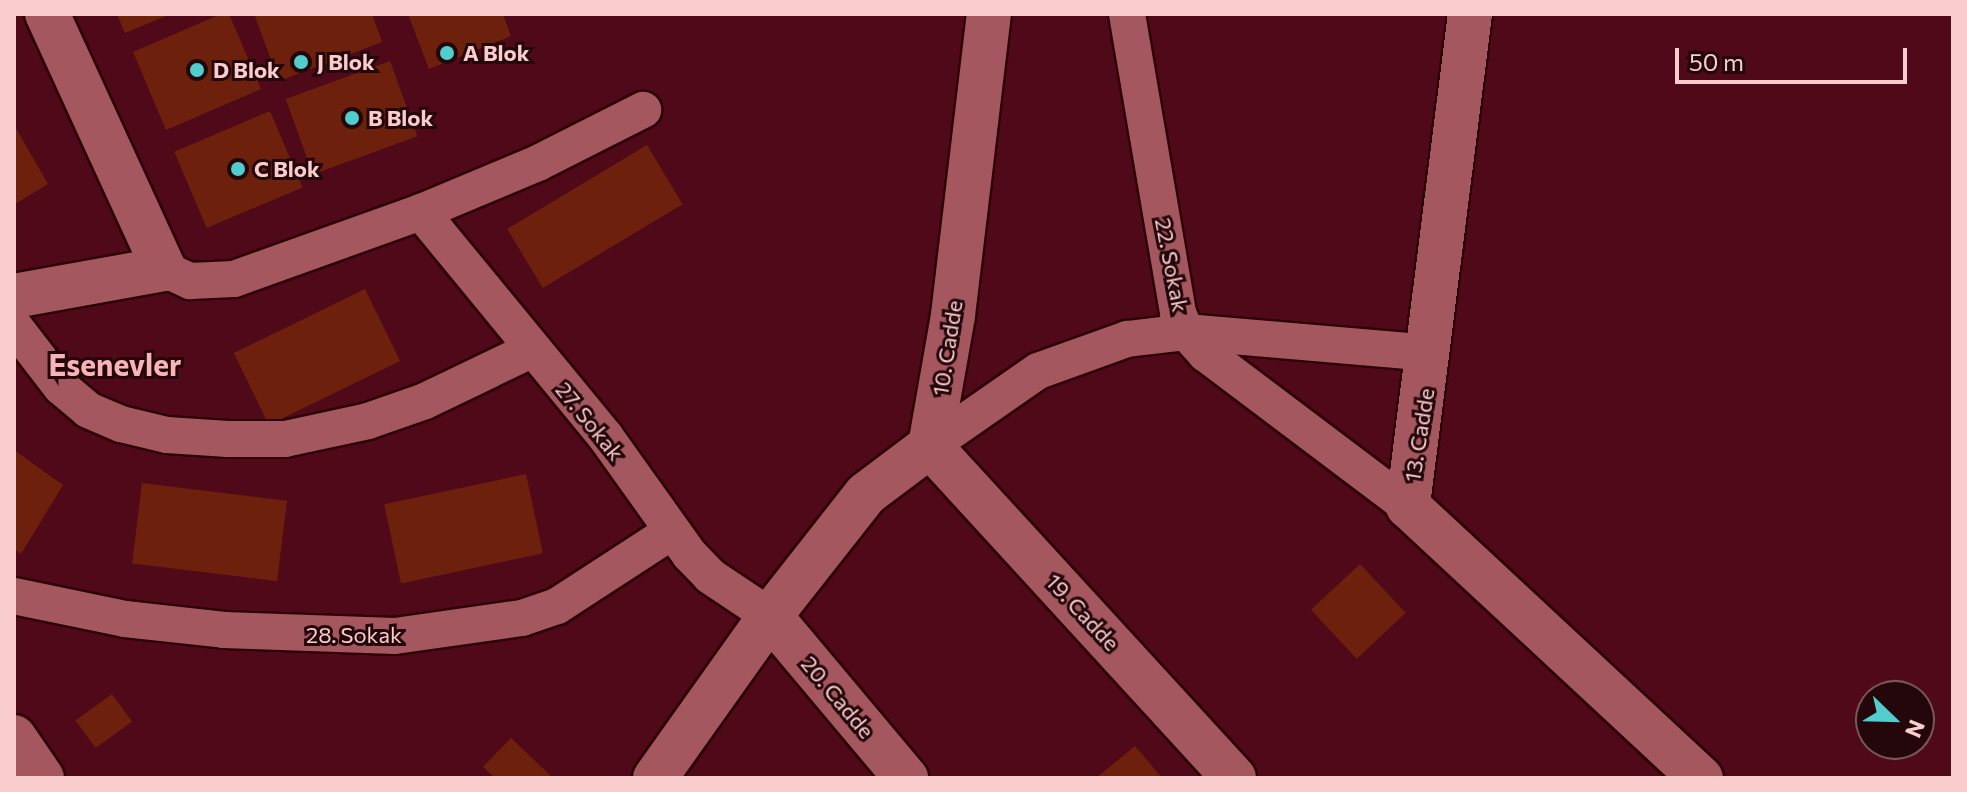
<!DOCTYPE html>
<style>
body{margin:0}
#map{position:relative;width:1967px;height:792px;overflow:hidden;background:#500918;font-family:Commissioner,sans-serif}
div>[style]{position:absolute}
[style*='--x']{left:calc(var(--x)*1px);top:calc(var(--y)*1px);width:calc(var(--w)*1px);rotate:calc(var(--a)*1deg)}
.building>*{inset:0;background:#6d210c;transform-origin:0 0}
.roads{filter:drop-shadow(2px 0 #2c0006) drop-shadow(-2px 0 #2c0006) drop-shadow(0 2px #2c0006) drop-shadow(0 -2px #2c0006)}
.minor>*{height:36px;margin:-18px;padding:0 18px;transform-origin:18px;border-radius:18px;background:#a4575e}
.tertiary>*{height:44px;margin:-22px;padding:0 22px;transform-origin:22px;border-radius:22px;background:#a4575e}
.dots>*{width:22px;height:22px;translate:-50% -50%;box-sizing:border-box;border:4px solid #24070a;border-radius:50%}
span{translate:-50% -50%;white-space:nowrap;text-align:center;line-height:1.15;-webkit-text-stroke:6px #24070a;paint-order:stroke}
.poi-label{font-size:22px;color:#f9ccce;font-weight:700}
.left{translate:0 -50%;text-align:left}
.street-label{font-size:22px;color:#f9ccce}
.district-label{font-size:30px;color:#f9b4b7;font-weight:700}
.frame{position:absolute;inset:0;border:16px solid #f9ccce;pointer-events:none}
.north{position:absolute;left:1855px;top:680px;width:80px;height:80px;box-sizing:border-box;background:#24070a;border:2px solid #795658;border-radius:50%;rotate:113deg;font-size:22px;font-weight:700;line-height:32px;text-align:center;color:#f9ccce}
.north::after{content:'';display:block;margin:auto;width:28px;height:36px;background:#52cdcd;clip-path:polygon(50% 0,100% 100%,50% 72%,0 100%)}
.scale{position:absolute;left:1675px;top:48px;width:232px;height:36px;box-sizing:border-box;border:4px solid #f9ccce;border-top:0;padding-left:10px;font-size:24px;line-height:28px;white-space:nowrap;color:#f9ccce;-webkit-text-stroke:6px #24070a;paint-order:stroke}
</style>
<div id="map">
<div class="building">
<div style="clip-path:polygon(117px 14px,171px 14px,125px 33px)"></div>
<div style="clip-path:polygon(221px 14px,229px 14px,261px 89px,166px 130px,133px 52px)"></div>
<div style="clip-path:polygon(254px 14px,372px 14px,382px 42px,279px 81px)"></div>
<div style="clip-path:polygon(408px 14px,503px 14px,511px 36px,429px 69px)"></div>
<div style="left:390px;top:61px;width:80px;height:111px;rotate:70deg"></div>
<div style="left:270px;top:111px;width:83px;height:104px;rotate:67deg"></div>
<div style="clip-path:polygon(14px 125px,48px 184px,15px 204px,14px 212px)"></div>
<div style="left:647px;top:145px;width:69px;height:163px;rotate:59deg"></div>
<div style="left:365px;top:289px;width:80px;height:146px;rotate:64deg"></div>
<div style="clip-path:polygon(14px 450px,63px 485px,21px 554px,14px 549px)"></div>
<div style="left:526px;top:474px;width:81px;height:145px;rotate:78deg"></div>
<div style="left:142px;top:483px;width:146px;height:81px;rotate:7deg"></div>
<div style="left:1360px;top:564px;width:67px;height:67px;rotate:47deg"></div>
<div style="left:112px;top:694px;width:34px;height:45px;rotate:54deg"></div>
<div style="clip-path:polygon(511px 738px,553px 778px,495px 778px,483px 767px)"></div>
<div style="clip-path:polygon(1135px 746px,1162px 778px,1096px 778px)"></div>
</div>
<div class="roads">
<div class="minor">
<div style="--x:1127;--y:14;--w:303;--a:80.3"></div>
<div style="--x:1178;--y:313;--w:21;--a:67"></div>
<div style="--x:1186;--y:332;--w:30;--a:48"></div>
<div style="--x:1206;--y:354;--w:253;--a:37"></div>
<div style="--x:421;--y:212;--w:290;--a:50.6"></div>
<div style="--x:605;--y:436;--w:146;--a:54.5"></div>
<div style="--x:690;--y:555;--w:29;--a:46"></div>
<div style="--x:710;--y:576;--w:72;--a:33.7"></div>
<div style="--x:164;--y:269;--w:29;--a:25"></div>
<div style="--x:190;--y:281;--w:44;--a:-2.6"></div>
<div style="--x:234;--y:279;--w:199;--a:-19.7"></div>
<div style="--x:421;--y:212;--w:127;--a:-22.7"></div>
<div style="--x:538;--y:163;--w:118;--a:-26.8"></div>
<div style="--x:14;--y:326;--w:77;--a:52.4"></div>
<div style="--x:61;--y:387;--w:35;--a:40"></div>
<div style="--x:88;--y:410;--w:36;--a:23"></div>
<div style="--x:121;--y:424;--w:47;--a:13.4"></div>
<div style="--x:167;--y:435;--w:61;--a:3.8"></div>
<div style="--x:228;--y:439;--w:57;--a:0"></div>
<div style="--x:285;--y:439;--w:85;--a:-12.2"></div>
<div style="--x:368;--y:421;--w:60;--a:-19.3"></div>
<div style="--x:425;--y:401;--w:118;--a:-25.7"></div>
<div style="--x:930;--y:446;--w:131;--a:-34.8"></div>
<div style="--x:1038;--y:371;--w:95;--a:-19.8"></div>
<div style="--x:1127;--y:339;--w:59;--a:-6.8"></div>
<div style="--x:1186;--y:332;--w:246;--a:4.9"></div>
<div style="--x:14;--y:596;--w:113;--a:11.7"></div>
<div style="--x:125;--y:619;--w:100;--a:6.3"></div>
<div style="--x:224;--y:630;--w:171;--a:2"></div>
<div style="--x:395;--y:636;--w:128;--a:-8.1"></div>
<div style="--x:522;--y:618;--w:37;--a:-19"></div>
<div style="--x:557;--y:606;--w:136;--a:-33"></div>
</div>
<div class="tertiary">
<div style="--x:1470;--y:14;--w:496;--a:97.2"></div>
<div style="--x:1408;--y:506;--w:400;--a:42.9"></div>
<div style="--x:14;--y:296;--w:152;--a:-10.2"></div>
<div style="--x:164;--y:269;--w:281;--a:-114.6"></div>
<div style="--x:930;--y:446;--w:450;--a:47.5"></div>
<div style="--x:770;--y:616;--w:212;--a:50"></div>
<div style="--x:14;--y:737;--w:50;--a:55.7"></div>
<div style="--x:655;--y:778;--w:199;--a:-54.6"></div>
<div style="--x:770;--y:616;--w:155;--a:-51.8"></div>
<div style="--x:866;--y:494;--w:80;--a:-36.9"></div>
<div style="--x:930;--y:446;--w:133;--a:-80"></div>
<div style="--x:953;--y:315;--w:303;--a:-83.2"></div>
</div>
</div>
<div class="dots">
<div style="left:447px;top:53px;background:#52cdcd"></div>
<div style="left:301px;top:62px;background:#52cdcd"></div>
<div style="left:197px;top:70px;background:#52cdcd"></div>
<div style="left:352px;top:118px;background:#52cdcd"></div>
<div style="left:238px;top:169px;background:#52cdcd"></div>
</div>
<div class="poi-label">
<span class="left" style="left:463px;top:53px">A Blok</span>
<span class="left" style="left:317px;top:62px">J Blok</span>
<span class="left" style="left:213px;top:70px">D Blok</span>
<span class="left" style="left:368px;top:118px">B Blok</span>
<span class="left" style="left:254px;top:169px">C Blok</span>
</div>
<div class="street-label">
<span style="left:1172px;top:265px;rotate:79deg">22. Sokak</span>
<span style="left:947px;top:348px;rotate:-81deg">10. Cadde</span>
<span style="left:590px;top:421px;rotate:51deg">27. Sokak</span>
<span style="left:1419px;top:435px;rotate:-81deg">13. Cadde</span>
<span style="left:1083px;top:612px;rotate:47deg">19. Cadde</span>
<span style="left:354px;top:635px">28. Sokak</span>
<span style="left:838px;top:697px;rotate:50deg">20. Cadde</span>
</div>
<div class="district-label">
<span style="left:115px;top:364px">Esenevler</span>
</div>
<div class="frame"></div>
<div class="north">N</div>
<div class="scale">50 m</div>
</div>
